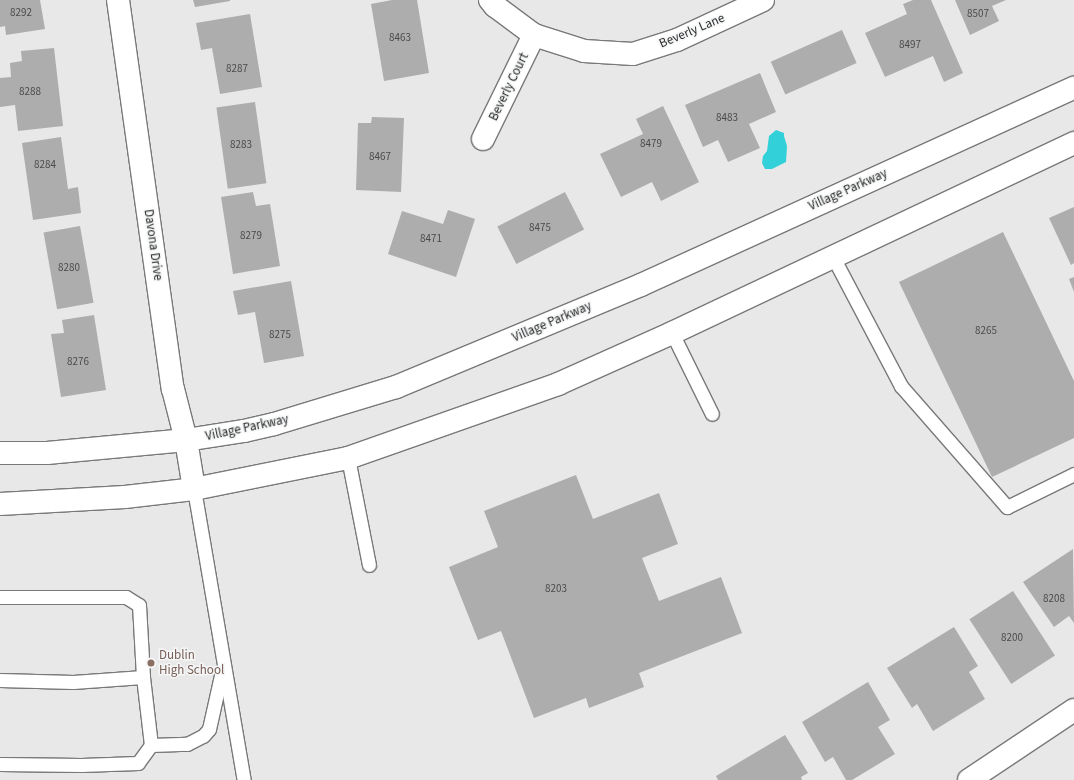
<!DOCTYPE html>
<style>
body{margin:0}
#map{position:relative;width:1074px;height:780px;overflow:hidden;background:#e8e8e9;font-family:"Source Sans 3",sans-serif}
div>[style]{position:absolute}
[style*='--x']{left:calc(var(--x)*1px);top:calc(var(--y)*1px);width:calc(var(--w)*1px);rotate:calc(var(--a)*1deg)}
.water>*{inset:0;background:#32d1d9}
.building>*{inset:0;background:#adadae;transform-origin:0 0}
.roads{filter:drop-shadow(1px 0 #787979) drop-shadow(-1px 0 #787979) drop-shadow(0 1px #787979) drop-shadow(0 -1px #787979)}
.service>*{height:13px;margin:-6.5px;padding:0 6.5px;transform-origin:6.5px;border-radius:6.5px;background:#fff}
.minor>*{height:22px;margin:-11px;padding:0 11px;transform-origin:11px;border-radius:11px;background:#fff}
.tertiary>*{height:22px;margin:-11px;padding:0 11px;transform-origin:11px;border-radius:11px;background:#fff}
.dots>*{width:11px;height:11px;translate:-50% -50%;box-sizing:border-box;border:2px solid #f5f6f7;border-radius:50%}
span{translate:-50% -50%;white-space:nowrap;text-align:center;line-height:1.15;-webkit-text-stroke:3px #f5f6f7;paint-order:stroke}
.number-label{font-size:11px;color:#4b4b4b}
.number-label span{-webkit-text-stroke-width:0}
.street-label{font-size:13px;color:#2a2a2a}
.education-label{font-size:13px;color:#785e54}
.left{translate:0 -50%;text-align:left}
</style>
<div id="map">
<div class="water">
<div style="clip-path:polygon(776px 130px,784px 133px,784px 136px,787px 146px,786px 162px,772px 169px,765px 169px,762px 163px,763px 156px,767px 151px,769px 136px)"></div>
</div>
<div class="building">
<div style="clip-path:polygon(0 0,40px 0,45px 29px,6px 35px,5px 26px,0 27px)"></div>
<div style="clip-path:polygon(193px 0,230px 0,230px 1px,195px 7px)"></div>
<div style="clip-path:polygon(392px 0,417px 0,429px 73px,384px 81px,371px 4px)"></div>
<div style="clip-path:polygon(913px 0,931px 0,963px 73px,944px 82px,933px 56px,885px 77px,865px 33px,907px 14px,903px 4px)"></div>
<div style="clip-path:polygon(955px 0,1006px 0,992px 6px,999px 21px,970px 35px)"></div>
<div style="clip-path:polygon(250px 14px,262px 87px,220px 94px,212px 48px,201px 50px,196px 23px)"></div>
<div style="left:842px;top:30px;width:36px;height:78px;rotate:66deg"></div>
<div style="clip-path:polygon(54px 48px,63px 126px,18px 131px,15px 105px,0 107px,0 78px,11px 77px,10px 63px,22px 61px,21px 51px)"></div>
<div style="clip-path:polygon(760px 73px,776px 112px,749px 124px,760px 148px,728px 162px,718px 140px,703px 147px,685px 105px)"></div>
<div style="left:255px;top:102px;width:82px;height:39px;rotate:82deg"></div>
<div style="clip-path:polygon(663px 106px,699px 182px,661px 201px,652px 182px,621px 197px,600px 154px,643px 134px,636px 119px)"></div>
<div style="clip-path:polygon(372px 117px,404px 118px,401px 192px,356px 190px,358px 123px,371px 123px)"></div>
<div style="clip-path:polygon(61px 137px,68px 189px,78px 187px,81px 213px,33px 220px,22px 143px)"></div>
<div style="clip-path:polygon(253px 192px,256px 206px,270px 204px,280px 266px,233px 274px,221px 197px)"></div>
<div style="left:565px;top:192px;width:42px;height:76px;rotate:63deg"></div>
<div style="clip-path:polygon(1074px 207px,1074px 263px,1071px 265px,1049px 218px)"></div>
<div style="clip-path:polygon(448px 210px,475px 219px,456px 277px,388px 254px,402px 211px,443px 224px)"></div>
<div style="left:80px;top:226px;width:78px;height:37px;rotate:80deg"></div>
<div style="clip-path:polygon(1003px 232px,1074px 381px,1074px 438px,992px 477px,899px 282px)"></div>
<div style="clip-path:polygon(1074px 277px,1074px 292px,1069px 279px)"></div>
<div style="clip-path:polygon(291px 281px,304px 356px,264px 363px,255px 312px,238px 315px,233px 291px)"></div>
<div style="clip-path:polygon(94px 315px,106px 390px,61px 397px,51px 334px,64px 333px,62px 320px)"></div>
<div style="clip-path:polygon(576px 475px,593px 519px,659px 493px,678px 544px,642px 558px,659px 601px,721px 577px,742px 633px,639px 673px,644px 687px,589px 708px,586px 698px,534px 718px,501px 631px,478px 640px,449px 567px,498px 547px,484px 511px)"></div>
<div style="clip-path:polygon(1073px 549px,1074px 623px,1069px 616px,1054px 627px,1023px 582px)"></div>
<div style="left:1013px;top:591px;width:77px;height:52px;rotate:57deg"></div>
<div style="clip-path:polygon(954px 627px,978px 666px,969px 672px,985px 699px,933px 731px,917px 704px,912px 708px,887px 668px)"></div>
<div style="clip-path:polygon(868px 682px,890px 720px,878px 727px,895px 754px,852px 780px,846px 780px,833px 757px,825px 762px,802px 722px)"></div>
<div style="clip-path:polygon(785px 735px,808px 773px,801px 777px,802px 780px,718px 780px,716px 776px)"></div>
</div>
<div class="roads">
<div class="service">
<div style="--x:833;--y:257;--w:146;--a:62.2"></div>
<div style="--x:901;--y:386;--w:161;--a:48.8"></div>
<div style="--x:1007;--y:507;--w:75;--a:-26.2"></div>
<div style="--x:672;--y:333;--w:90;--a:63.7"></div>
<div style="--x:348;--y:458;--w:109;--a:78.9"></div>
<div style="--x:194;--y:489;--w:295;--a:80.3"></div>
<div style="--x:0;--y:597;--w:126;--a:0"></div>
<div style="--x:126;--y:597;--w:15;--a:32"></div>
<div style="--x:139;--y:605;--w:72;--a:86.8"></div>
<div style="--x:143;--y:677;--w:68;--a:83.3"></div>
<div style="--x:151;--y:745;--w:22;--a:126"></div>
<div style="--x:138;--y:763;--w:57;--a:178"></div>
<div style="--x:81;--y:765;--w:81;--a:-179.3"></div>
<div style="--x:0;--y:680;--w:73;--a:1.6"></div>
<div style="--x:73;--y:682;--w:70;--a:-4.1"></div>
<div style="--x:151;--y:745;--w:36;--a:-2"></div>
<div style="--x:187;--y:744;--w:18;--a:-27"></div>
<div style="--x:203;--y:736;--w:9;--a:-49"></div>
<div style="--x:209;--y:729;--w:59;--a:-77.4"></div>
</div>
<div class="minor">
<div style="--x:118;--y:0;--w:393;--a:82"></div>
<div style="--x:173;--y:389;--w:53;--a:75.7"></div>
<div style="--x:186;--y:440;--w:50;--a:80.7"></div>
<div style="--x:490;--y:0;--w:8;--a:50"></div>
<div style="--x:495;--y:6;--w:49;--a:36.6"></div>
<div style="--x:534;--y:35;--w:52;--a:17.7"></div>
<div style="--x:584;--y:51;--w:49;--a:3.5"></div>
<div style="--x:633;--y:54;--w:46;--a:-17.7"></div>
<div style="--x:677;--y:40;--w:95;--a:-24.9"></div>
<div style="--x:483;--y:139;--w:116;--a:-63.9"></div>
<div style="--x:969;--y:780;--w:126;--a:-33.7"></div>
</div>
<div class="tertiary">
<div style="--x:0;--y:453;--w:47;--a:0"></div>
<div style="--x:47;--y:453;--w:140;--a:-5.3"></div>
<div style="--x:186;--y:440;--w:59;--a:-8.8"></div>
<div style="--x:244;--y:431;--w:31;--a:-13"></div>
<div style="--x:274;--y:424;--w:127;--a:-16.9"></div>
<div style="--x:396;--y:387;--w:265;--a:-22.6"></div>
<div style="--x:641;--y:285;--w:476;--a:-24.5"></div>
<div style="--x:0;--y:504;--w:125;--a:-3.2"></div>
<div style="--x:125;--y:497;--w:69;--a:-6.6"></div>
<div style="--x:194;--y:489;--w:157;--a:-11.4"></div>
<div style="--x:348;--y:458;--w:223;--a:-19.4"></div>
<div style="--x:558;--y:384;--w:125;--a:-24.1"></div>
<div style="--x:672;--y:333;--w:445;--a:-25.3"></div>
</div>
</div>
<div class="dots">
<div style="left:151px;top:663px;background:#8d6e63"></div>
</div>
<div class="number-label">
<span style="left:21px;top:13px">8292</span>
<span style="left:978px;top:14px">8507</span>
<span style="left:400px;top:38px">8463</span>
<span style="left:910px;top:45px">8497</span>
<span style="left:237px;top:69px">8287</span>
<span style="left:30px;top:92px">8288</span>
<span style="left:727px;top:118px">8483</span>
<span style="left:651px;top:144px">8479</span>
<span style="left:241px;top:145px">8283</span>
<span style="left:380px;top:157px">8467</span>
<span style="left:45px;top:165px">8284</span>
<span style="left:540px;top:228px">8475</span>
<span style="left:251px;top:236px">8279</span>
<span style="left:431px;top:239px">8471</span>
<span style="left:69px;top:268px">8280</span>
<span style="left:986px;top:331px">8265</span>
<span style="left:280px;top:335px">8275</span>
<span style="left:78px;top:362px">8276</span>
<span style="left:556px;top:589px">8203</span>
<span style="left:1054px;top:599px">8208</span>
<span style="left:1012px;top:638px">8200</span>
</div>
<div class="street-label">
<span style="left:692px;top:31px;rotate:-23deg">Beverly Lane</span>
<span style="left:509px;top:87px;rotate:-64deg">Beverly Court</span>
<span style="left:848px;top:190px;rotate:-24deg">Village Parkway</span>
<span style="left:153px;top:245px;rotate:82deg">Davona Drive</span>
<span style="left:552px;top:322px;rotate:-23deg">Village Parkway</span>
<span style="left:247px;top:428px;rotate:-12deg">Village Parkway</span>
</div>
<div class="education-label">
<span class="left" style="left:159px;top:663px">Dublin<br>High School</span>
</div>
</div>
